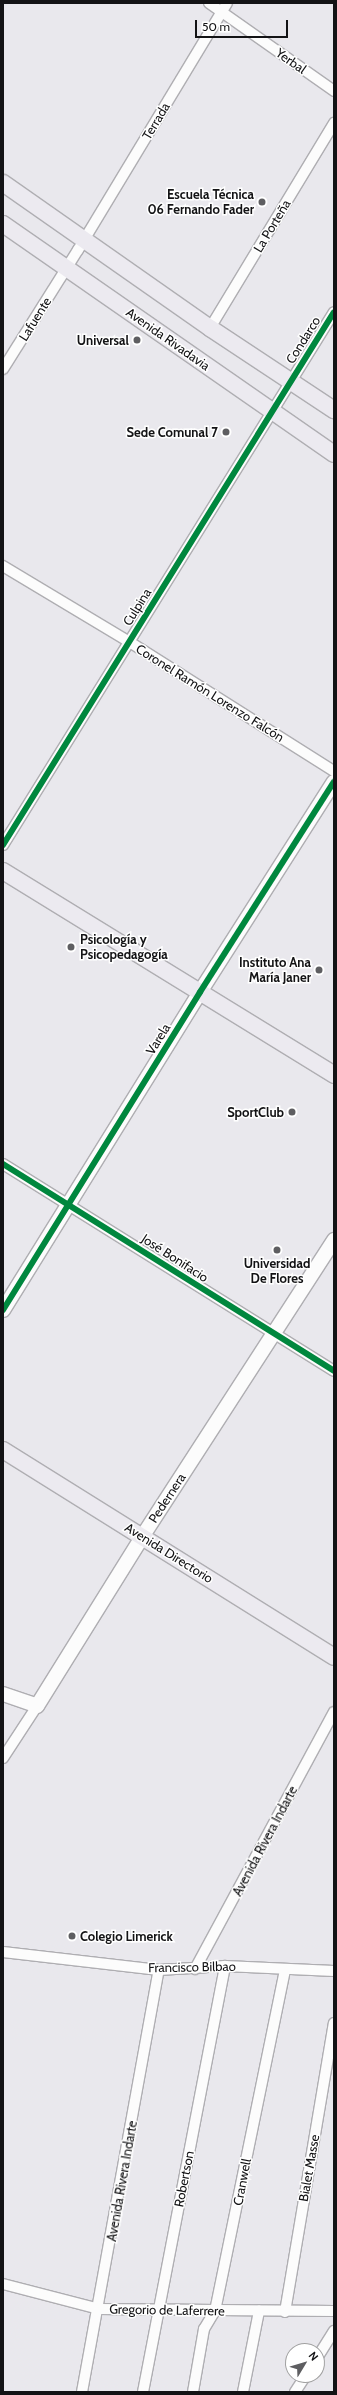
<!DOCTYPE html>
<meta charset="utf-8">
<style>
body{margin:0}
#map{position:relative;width:337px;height:2395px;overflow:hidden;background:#e9e8ed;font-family:Cabin,sans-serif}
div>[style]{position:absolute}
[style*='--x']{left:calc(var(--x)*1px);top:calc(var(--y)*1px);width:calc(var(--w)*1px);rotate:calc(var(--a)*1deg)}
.roads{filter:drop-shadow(1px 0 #afaeb2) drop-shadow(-1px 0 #afaeb2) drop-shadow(0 1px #afaeb2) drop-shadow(0 -1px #afaeb2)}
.street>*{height:10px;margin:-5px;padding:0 5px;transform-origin:5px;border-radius:5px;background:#fcfcfc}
.secondary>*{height:14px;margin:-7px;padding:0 7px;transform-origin:7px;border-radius:7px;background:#fcfcfc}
.primary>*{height:16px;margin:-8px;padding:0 8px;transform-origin:8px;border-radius:8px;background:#eceaf0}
.cycleway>*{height:6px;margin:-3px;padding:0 3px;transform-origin:3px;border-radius:3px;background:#00873e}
.dots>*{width:11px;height:11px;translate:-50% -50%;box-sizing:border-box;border:2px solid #fff;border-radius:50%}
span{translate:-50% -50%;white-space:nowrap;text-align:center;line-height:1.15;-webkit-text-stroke:3px #fff;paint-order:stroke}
.street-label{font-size:13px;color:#131315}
.poi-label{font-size:13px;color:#131315;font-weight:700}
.right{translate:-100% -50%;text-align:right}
.left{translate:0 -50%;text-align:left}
.frame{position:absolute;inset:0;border:4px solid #131315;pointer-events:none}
.north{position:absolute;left:285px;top:2343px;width:40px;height:40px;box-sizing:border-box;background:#fff;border:1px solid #a1a1a1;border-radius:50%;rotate:52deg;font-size:11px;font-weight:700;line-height:16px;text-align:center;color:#131315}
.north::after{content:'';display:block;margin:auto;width:14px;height:18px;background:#5e5e61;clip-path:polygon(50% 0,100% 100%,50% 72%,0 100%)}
.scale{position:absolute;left:195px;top:20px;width:93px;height:18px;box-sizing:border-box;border:2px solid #131315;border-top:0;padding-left:5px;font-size:12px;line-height:14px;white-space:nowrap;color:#131315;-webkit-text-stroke:3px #fff;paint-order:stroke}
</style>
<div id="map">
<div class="roads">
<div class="street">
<div style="--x:209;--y:3;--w:153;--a:35.1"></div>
<div style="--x:210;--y:328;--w:240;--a:-58.8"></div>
<div style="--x:3;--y:369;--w:141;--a:-57.8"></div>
<div style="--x:78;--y:250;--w:288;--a:-58.9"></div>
<div style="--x:3;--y:566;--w:146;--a:31"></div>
<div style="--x:128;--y:641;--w:244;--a:32.3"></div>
<div style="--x:3;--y:845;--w:627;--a:-58.16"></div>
<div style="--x:3;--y:1164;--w:390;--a:32"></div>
<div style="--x:3;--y:1758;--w:62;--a:-56.8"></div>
<div style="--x:3;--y:1952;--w:157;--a:6.6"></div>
<div style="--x:159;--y:1970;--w:66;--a:-3.5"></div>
<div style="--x:225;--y:1966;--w:109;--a:2.6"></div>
<div style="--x:195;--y:1969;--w:292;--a:-61.6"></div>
<div style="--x:3;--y:2284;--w:99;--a:14.6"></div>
<div style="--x:99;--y:2309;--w:235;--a:0.5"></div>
<div style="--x:285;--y:2312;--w:293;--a:-80.4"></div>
<div style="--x:317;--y:2358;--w:32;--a:-58"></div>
<div style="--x:82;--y:2392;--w:429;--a:-79.7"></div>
<div style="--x:143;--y:2392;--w:434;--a:-79.1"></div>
<div style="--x:193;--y:2392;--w:64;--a:-80.1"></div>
<div style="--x:204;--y:2329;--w:21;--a:-59"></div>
<div style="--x:215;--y:2311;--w:349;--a:-78.4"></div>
<div style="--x:243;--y:2392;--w:83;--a:-78.8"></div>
<div style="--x:295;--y:2392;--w:20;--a:-57"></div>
</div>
<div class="secondary">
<div style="--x:3;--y:1310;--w:374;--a:-58.2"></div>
<div style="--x:200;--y:992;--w:249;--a:-57.5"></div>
<div style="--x:3;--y:1694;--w:36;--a:19"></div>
<div style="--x:37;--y:1706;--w:199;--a:-58.1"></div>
<div style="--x:142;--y:1537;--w:354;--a:-57.1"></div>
</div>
<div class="primary">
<div style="--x:3;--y:183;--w:253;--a:35"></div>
<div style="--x:210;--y:328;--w:149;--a:33.5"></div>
<div style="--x:3;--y:224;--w:403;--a:34.8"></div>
<div style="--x:3;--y:871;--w:389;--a:31.6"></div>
<div style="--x:3;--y:1450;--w:390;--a:32"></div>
</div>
</div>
<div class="cycleway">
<div style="--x:3;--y:845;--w:627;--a:-58.16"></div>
<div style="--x:3;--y:1164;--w:390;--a:32"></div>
<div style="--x:3;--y:1310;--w:374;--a:-58.2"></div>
<div style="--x:200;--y:992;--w:249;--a:-57.5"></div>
</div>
<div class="dots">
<div style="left:262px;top:202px;background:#5e5e61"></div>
<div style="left:137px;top:340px;background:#5e5e61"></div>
<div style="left:226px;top:432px;background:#5e5e61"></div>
<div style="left:71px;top:947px;background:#5e5e61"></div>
<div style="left:319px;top:970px;background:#5e5e61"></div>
<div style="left:292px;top:1112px;background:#5e5e61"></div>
<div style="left:277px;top:1250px;background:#5e5e61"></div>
<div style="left:72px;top:1936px;background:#5e5e61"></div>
</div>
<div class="street-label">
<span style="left:291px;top:61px;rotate:35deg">Yerbal</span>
<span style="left:156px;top:121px;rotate:-59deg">Terrada</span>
<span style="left:272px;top:226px;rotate:-59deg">La Porteña</span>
<span style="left:35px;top:319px;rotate:-58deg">Lafuente</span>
<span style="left:168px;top:339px;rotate:35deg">Avenida Rivadavia</span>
<span style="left:303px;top:340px;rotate:-58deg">Condarco</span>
<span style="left:137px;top:607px;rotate:-58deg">Culpina</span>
<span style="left:210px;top:693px;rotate:32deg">Coronel Ramón Lorenzo Falcón</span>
<span style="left:158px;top:1039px;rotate:-58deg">Varela</span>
<span style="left:175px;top:1258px;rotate:33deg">José Bonifacio</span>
<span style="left:167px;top:1498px;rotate:-57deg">Pedernera</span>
<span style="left:169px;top:1553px;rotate:32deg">Avenida Directorio</span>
<span style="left:265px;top:1841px;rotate:-62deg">Avenida Rivera Indarte</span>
<span style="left:192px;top:1967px;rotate:-1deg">Francisco Bilbao</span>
<span style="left:309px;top:2168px;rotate:-80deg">Bialet Masse</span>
<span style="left:184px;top:2179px;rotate:-79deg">Robertson</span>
<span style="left:122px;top:2181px;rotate:-80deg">Avenida Rivera Indarte</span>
<span style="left:242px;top:2182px;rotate:-79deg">Cranwell</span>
<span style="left:167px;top:2310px;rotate:1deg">Gregorio de Laferrere</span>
</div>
<div class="poi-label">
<span class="right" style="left:254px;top:202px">Escuela Técnica<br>06 Fernando Fader</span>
<span class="right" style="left:129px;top:340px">Universal</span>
<span class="right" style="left:218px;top:432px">Sede Comunal 7</span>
<span class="left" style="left:80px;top:947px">Psicología y<br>Psicopedagogía</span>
<span class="right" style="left:311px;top:970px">Instituto Ana<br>María Janer</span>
<span class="right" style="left:284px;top:1112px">SportClub</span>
<span style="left:277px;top:1271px">Universidad<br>De Flores</span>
<span class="left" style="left:80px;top:1936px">Colegio Limerick</span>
</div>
<div class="frame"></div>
<div class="north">N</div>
<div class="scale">50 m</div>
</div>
